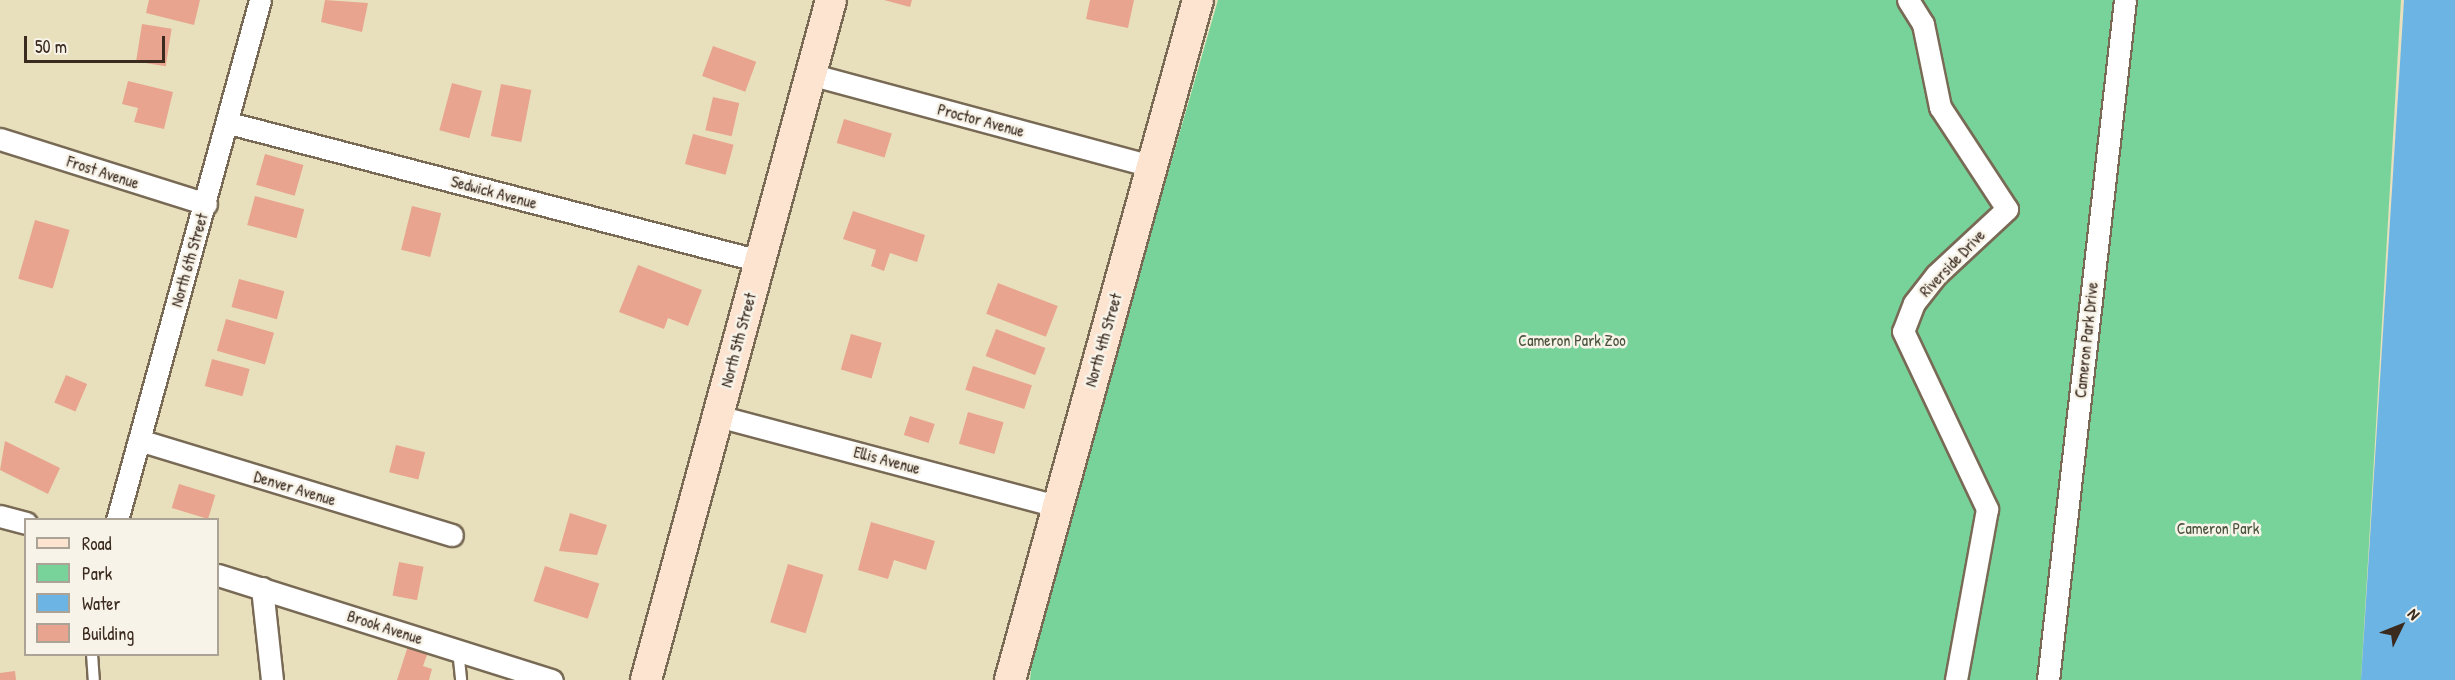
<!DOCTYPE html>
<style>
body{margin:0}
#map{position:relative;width:2455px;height:680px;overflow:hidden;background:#e8e0bc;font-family:"Patrick Hand",sans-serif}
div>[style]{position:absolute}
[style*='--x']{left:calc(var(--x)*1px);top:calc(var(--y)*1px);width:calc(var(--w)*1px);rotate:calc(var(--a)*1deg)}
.green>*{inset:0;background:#78d39a}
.water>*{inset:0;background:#6cb4e4}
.building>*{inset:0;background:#e8a48e;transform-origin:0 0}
.roads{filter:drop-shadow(2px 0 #786a55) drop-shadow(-2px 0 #786a55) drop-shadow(0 2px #786a55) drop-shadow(0 -2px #786a55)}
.service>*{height:10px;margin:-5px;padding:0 5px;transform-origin:5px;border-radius:5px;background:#fff}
.minor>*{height:21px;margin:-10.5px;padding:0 10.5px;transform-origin:10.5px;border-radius:10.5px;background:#fff}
.secondary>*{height:30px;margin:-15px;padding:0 15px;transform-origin:15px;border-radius:15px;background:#fde4d1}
span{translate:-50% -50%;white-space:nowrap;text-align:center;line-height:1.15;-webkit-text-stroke:5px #f7f3e8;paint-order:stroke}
.street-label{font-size:16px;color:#3b2a1e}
.park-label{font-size:16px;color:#4a543d}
.legend{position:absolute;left:24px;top:518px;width:195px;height:138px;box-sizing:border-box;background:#f7f3e8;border:2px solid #aca397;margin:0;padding:8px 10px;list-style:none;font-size:18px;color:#3b2a1e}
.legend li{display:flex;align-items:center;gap:12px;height:30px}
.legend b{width:30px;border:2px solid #aca397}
.north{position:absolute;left:2371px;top:596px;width:60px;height:60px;-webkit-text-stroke:4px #f7f3e8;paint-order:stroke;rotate:47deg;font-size:16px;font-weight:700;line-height:24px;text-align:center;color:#3b2a1e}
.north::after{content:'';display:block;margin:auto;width:21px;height:27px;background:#3b2a1e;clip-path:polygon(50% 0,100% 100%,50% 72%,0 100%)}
.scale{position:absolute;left:24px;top:36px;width:141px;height:27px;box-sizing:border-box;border:3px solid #3b2a1e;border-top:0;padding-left:8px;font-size:18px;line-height:21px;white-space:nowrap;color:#3b2a1e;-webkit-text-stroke:4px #f7f3e8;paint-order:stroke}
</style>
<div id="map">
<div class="green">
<div style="clip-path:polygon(1218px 0,2114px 0,2037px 680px,1030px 680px,1035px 634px)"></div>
<div style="clip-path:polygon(2125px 0,2401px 0,2361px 680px,2050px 680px)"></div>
</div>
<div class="water">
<div style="clip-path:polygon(2404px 0,2455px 0,2455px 680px,2361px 680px)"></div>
</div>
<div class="building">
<div style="clip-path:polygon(149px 0,200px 0,194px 25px,146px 13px)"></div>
<div style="clip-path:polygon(325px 0,368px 3px,362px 32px,321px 22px)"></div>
<div style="clip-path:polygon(884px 0,912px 0,910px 7px)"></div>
<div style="clip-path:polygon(1090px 0,1134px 0,1128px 28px,1086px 19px)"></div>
<div style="left:142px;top:24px;width:30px;height:38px;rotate:9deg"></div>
<div style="left:713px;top:46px;width:46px;height:32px;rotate:20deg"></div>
<div style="clip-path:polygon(128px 81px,173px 92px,164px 129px,134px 122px,138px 108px,122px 104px)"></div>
<div style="left:452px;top:83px;width:31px;height:49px;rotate:15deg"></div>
<div style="left:501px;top:84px;width:31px;height:53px;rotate:11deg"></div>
<div style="left:713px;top:97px;width:27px;height:34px;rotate:13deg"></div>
<div style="left:844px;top:119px;width:50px;height:25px;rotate:17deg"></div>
<div style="left:693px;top:134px;width:42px;height:31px;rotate:15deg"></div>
<div style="left:265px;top:154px;width:40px;height:32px;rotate:16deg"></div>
<div style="left:255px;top:196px;width:51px;height:30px;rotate:15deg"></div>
<div style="left:412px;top:206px;width:30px;height:45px;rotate:14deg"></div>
<div style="clip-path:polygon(853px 211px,925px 235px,917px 262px,890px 253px,884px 271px,871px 266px,876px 250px,843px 239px)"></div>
<div style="left:35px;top:220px;width:36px;height:61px;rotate:16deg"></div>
<div style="clip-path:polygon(638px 265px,702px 290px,688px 326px,668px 318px,664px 329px,619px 312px)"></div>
<div style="left:239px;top:279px;width:47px;height:29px;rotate:15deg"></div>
<div style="left:998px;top:283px;width:64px;height:33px;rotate:21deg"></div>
<div style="left:226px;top:319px;width:50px;height:33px;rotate:16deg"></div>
<div style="left:996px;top:329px;width:53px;height:29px;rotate:21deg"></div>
<div style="left:851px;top:334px;width:32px;height:37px;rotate:16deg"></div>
<div style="left:212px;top:359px;width:39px;height:28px;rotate:15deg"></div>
<div style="left:973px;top:366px;width:62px;height:25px;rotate:18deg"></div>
<div style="left:66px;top:375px;width:23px;height:30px;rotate:23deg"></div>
<div style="left:968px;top:412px;width:37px;height:33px;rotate:16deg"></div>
<div style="left:910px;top:416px;width:26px;height:20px;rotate:18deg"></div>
<div style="clip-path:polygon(5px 441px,60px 468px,48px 494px,0 470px)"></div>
<div style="left:396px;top:445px;width:30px;height:28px;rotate:14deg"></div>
<div style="left:179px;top:484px;width:38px;height:25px;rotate:17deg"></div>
<div style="clip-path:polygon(570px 513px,607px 525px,597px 555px,559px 551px)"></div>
<div style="clip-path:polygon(871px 522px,935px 541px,926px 570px,894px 560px,888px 579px,858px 570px)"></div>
<div style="left:399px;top:562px;width:25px;height:34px;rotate:11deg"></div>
<div style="left:788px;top:564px;width:37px;height:61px;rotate:17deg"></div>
<div style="left:545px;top:566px;width:57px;height:37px;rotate:18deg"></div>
<div style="clip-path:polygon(408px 646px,428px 652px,423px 666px,432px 669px,429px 680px,397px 680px)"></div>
<div style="clip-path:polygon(15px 671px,16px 680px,0 680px,0 673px)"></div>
</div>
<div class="roads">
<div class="service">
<div style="--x:458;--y:650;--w:30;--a:84"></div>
<div style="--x:92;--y:654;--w:26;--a:86"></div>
</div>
<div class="minor">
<div style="--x:1908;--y:0;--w:28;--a:58"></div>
<div style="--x:1923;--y:24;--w:85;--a:78.4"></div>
<div style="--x:1940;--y:107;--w:122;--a:56.7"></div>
<div style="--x:2007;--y:209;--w:97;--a:137.1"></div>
<div style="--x:1936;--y:275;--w:36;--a:128"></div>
<div style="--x:1914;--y:303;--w:30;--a:111"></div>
<div style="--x:1903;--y:331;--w:197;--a:64.7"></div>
<div style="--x:1987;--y:509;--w:174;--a:100.3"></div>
<div style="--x:810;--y:74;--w:353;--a:15.1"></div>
<div style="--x:229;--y:123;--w:549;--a:14.57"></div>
<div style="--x:0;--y:139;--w:216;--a:17.5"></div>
<div style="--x:718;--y:416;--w:351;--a:14.9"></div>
<div style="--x:139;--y:440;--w:327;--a:16.9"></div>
<div style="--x:0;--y:516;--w:27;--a:15"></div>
<div style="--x:117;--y:520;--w:539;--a:-74.62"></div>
<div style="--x:218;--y:575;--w:350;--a:17.5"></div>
<div style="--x:262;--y:588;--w:93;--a:83.8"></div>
<div style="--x:2048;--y:680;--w:684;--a:-83.54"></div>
</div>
<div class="secondary">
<div style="--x:646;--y:680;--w:705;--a:-74.78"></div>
<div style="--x:1010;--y:680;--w:706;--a:-74.55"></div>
</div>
</div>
<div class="street-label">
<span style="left:981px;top:120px;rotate:15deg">Proctor Avenue</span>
<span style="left:103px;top:172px;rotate:18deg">Frost Avenue</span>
<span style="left:494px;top:192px;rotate:15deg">Sedwick Avenue</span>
<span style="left:189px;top:260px;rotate:-74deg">North 6th Street</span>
<span style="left:1952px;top:263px;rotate:-46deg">Riverside Drive</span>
<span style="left:738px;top:340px;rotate:-75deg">North 5th Street</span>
<span style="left:1103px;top:340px;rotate:-74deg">North 4th Street</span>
<span style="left:2086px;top:340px;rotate:-84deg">Cameron Park Drive</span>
<span style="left:887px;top:460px;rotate:15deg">Ellis Avenue</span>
<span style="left:295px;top:488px;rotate:17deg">Denver Avenue</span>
<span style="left:385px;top:627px;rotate:18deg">Brook Avenue</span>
</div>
<div class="park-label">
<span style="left:1572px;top:340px">Cameron Park Zoo</span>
<span style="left:2218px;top:528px">Cameron Park</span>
</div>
<ul class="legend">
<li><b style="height:8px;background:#fde4d1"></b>Road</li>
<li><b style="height:16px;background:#78d39a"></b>Park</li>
<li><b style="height:16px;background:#6cb4e4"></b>Water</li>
<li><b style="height:16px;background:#e8a48e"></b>Building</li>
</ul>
<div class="north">N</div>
<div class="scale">50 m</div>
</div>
